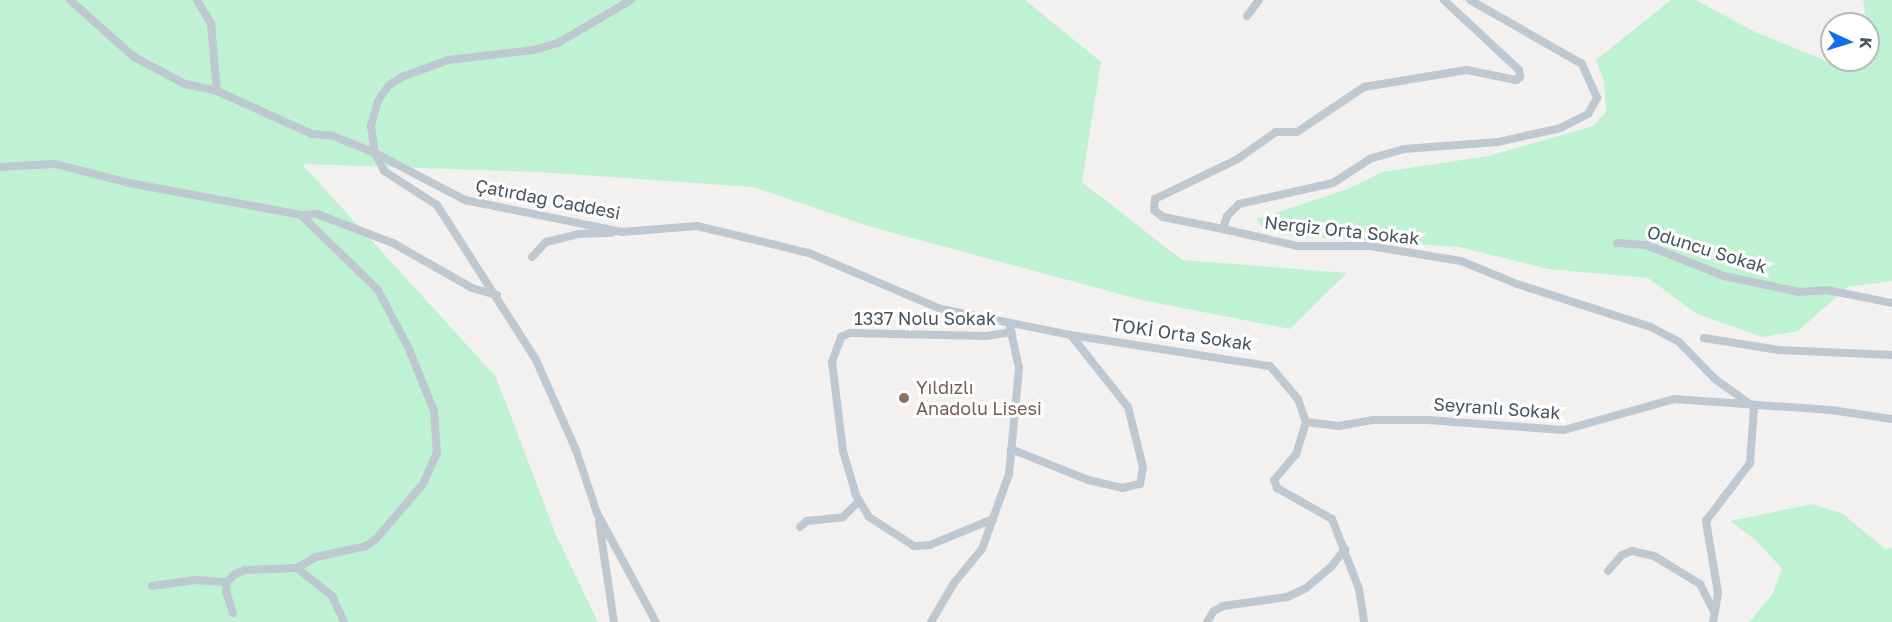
<!DOCTYPE html>
<meta charset="utf-8">
<style>
body{margin:0}
#map{position:relative;width:1892px;height:622px;overflow:hidden;background:#f3f0f0;font-family:"Golos Text",sans-serif}
div>[style]{position:absolute}
[style*='--x']{left:calc(var(--x)*1px);top:calc(var(--y)*1px);width:calc(var(--w)*1px);rotate:calc(var(--a)*1deg)}
.green>*{inset:0;background:#bef2d3}
.minor>*{height:8px;margin:-4px;padding:0 4px;transform-origin:4px;border-radius:4px;background:#bec8d0}
.dots>*{width:16px;height:16px;translate:-50% -50%;box-sizing:border-box;border:3px solid #fff;border-radius:50%}
span{translate:-50% -50%;white-space:nowrap;text-align:center;line-height:1.15;-webkit-text-stroke:6px #fff;paint-order:stroke}
.street-label{font-size:18px;color:#47545f}
.education-label{font-size:18px;color:#785e54}
.left{translate:0 -50%;text-align:left}
.north{position:absolute;left:1820px;top:12px;width:60px;height:60px;box-sizing:border-box;background:#fff;border:2px solid #b5bbbf;border-radius:50%;rotate:94deg;font-size:16px;font-weight:700;line-height:24px;text-align:center;color:#47545f}
.north::after{content:'';display:block;margin:auto;width:21px;height:27px;background:#106eed;clip-path:polygon(50% 0,100% 100%,50% 72%,0 100%)}
</style>
<div id="map">
<div class="green">
<div style="clip-path:polygon(0 0,1025px 0,1101px 62px,1082px 182px,1182px 260px,1347px 273px,1290px 329px,1142px 300px,871px 227px,753px 187px,540px 172px,302px 164px,496px 377px,556px 535px,598px 622px,0 622px)"></div>
<div style="clip-path:polygon(1671px 0,1696px 0,1753px 31px,1849px 70px,1858px 60px,1868px 60px,1870px 47px,1863px 0,1892px 0,1892px 281px,1848px 287px,1798px 331px,1763px 337px,1697px 314px,1648px 278px,1548px 269px,1459px 247px,1294px 236px,1263px 229px,1257px 219px,1345px 190px,1383px 172px,1488px 156px,1593px 126px,1606px 112px,1604px 81px,1596px 60px)"></div>
<div style="clip-path:polygon(1812px 504px,1843px 514px,1885px 549px,1892px 548px,1892px 622px,1749px 622px,1772px 595px,1782px 569px,1758px 542px,1730px 521px)"></div>
</div>
<div class="minor">
<div style="--x:70;--y:0;--w:86;--a:41.7"></div>
<div style="--x:134;--y:57;--w:58;--a:27.9"></div>
<div style="--x:185;--y:84;--w:33;--a:12"></div>
<div style="--x:217;--y:91;--w:104;--a:24.4"></div>
<div style="--x:312;--y:134;--w:21;--a:5"></div>
<div style="--x:333;--y:136;--w:45;--a:22"></div>
<div style="--x:375;--y:153;--w:102;--a:27.6"></div>
<div style="--x:465;--y:200;--w:160;--a:11.5"></div>
<div style="--x:622;--y:232;--w:75;--a:-4.6"></div>
<div style="--x:697;--y:226;--w:115;--a:13.6"></div>
<div style="--x:809;--y:253;--w:143;--a:23"></div>
<div style="--x:941;--y:309;--w:133;--a:11.3"></div>
<div style="--x:1071;--y:335;--w:201;--a:8.9"></div>
<div style="--x:1270;--y:366;--w:43;--a:49.7"></div>
<div style="--x:1298;--y:399;--w:24;--a:71"></div>
<div style="--x:1306;--y:422;--w:34;--a:107"></div>
<div style="--x:1296;--y:454;--w:34;--a:130"></div>
<div style="--x:1274;--y:480;--w:9;--a:69"></div>
<div style="--x:1277;--y:488;--w:63;--a:29.4"></div>
<div style="--x:1332;--y:519;--w:75;--a:68.9"></div>
<div style="--x:1359;--y:589;--w:33;--a:81"></div>
<div style="--x:197;--y:0;--w:27;--a:59"></div>
<div style="--x:211;--y:23;--w:68;--a:85"></div>
<div style="--x:631;--y:0;--w:85;--a:149.5"></div>
<div style="--x:558;--y:43;--w:25;--a:164"></div>
<div style="--x:534;--y:50;--w:87;--a:173.4"></div>
<div style="--x:448;--y:60;--w:49;--a:159.7"></div>
<div style="--x:402;--y:77;--w:15;--a:148"></div>
<div style="--x:389;--y:85;--w:19;--a:125"></div>
<div style="--x:378;--y:101;--w:26;--a:106"></div>
<div style="--x:371;--y:126;--w:27;--a:82"></div>
<div style="--x:375;--y:153;--w:20;--a:63"></div>
<div style="--x:384;--y:171;--w:63;--a:32.7"></div>
<div style="--x:437;--y:205;--w:184;--a:57.4"></div>
<div style="--x:536;--y:360;--w:98;--a:66"></div>
<div style="--x:576;--y:450;--w:66;--a:71.6"></div>
<div style="--x:597;--y:513;--w:124;--a:61.6"></div>
<div style="--x:1470;--y:0;--w:129;--a:29.7"></div>
<div style="--x:1582;--y:64;--w:37;--a:66"></div>
<div style="--x:1597;--y:98;--w:18;--a:119"></div>
<div style="--x:1588;--y:114;--w:30;--a:153"></div>
<div style="--x:1561;--y:128;--w:65;--a:167.5"></div>
<div style="--x:1498;--y:142;--w:94;--a:175.7"></div>
<div style="--x:1404;--y:149;--w:35;--a:164"></div>
<div style="--x:1370;--y:159;--w:44;--a:147"></div>
<div style="--x:1333;--y:183;--w:96;--a:167.4"></div>
<div style="--x:1239;--y:204;--w:17;--a:135"></div>
<div style="--x:1227;--y:216;--w:14;--a:107"></div>
<div style="--x:1223;--y:229;--w:76;--a:12.9"></div>
<div style="--x:1297;--y:246;--w:73;--a:0"></div>
<div style="--x:1370;--y:246;--w:92;--a:9.4"></div>
<div style="--x:1461;--y:261;--w:61;--a:22.3"></div>
<div style="--x:1517;--y:284;--w:141;--a:17.8"></div>
<div style="--x:1651;--y:327;--w:32;--a:28"></div>
<div style="--x:1679;--y:342;--w:52;--a:45.8"></div>
<div style="--x:1715;--y:379;--w:48;--a:35.7"></div>
<div style="--x:1247;--y:16;--w:20;--a:-53"></div>
<div style="--x:0;--y:167;--w:55;--a:-3.1"></div>
<div style="--x:55;--y:164;--w:76;--a:14.4"></div>
<div style="--x:129;--y:183;--w:175;--a:10.5"></div>
<div style="--x:301;--y:215;--w:16;--a:-4"></div>
<div style="--x:317;--y:214;--w:81;--a:20.9"></div>
<div style="--x:393;--y:243;--w:91;--a:29.7"></div>
<div style="--x:472;--y:288;--w:26;--a:16"></div>
<div style="--x:1223;--y:229;--w:61;--a:-168.7"></div>
<div style="--x:1163;--y:217;--w:11;--a:-142"></div>
<div style="--x:1154;--y:210;--w:11;--a:-85"></div>
<div style="--x:1155;--y:199;--w:90;--a:-25.7"></div>
<div style="--x:1236;--y:160;--w:49;--a:-35"></div>
<div style="--x:1276;--y:132;--w:21;--a:0"></div>
<div style="--x:1297;--y:132;--w:81;--a:-33.9"></div>
<div style="--x:1364;--y:87;--w:104;--a:-9.4"></div>
<div style="--x:1467;--y:70;--w:50;--a:11.5"></div>
<div style="--x:1516;--y:80;--w:5;--a:-37"></div>
<div style="--x:1520;--y:77;--w:7;--a:-98"></div>
<div style="--x:1519;--y:70;--w:103;--a:-137"></div>
<div style="--x:1617;--y:243;--w:29;--a:4"></div>
<div style="--x:1646;--y:245;--w:84;--a:21.7"></div>
<div style="--x:1724;--y:276;--w:77;--a:12"></div>
<div style="--x:1799;--y:292;--w:28;--a:-4"></div>
<div style="--x:1827;--y:290;--w:66;--a:11.3"></div>
<div style="--x:532;--y:257;--w:21;--a:-47"></div>
<div style="--x:546;--y:242;--w:33;--a:-14"></div>
<div style="--x:578;--y:234;--w:34;--a:-2"></div>
<div style="--x:1704;--y:338;--w:76;--a:9.1"></div>
<div style="--x:1779;--y:350;--w:113;--a:2.5"></div>
<div style="--x:1306;--y:422;--w:33;--a:7"></div>
<div style="--x:1339;--y:426;--w:35;--a:-10"></div>
<div style="--x:1373;--y:420;--w:54;--a:0"></div>
<div style="--x:1427;--y:420;--w:137;--a:4.2"></div>
<div style="--x:1564;--y:430;--w:114;--a:-15.7"></div>
<div style="--x:1674;--y:399;--w:157;--a:4"></div>
<div style="--x:1831;--y:410;--w:62;--a:8.4"></div>
<div style="--x:1011;--y:449;--w:83;--a:21.9"></div>
<div style="--x:1088;--y:480;--w:35;--a:13"></div>
<div style="--x:1122;--y:488;--w:18;--a:-13"></div>
<div style="--x:1140;--y:484;--w:17;--a:-80"></div>
<div style="--x:1143;--y:467;--w:62;--a:-104"></div>
<div style="--x:1128;--y:407;--w:92;--a:-128.4"></div>
<div style="--x:993;--y:519;--w:68;--a:157.6"></div>
<div style="--x:930;--y:545;--w:16;--a:176"></div>
<div style="--x:914;--y:546;--w:54;--a:-147.2"></div>
<div style="--x:869;--y:517;--w:26;--a:-121"></div>
<div style="--x:856;--y:495;--w:46;--a:-106.5"></div>
<div style="--x:843;--y:451;--w:90;--a:-97"></div>
<div style="--x:832;--y:362;--w:27;--a:-70"></div>
<div style="--x:841;--y:337;--w:10;--a:-24"></div>
<div style="--x:850;--y:333;--w:136;--a:1.3"></div>
<div style="--x:986;--y:336;--w:26;--a:-9"></div>
<div style="--x:599;--y:522;--w:101;--a:81.5"></div>
<div style="--x:800;--y:527;--w:9;--a:-41"></div>
<div style="--x:807;--y:521;--w:36;--a:-6"></div>
<div style="--x:843;--y:517;--w:23;--a:-45"></div>
<div style="--x:297;--y:568;--w:45;--a:38.7"></div>
<div style="--x:332;--y:596;--w:29;--a:65"></div>
<div style="--x:1608;--y:571;--w:21;--a:-49"></div>
<div style="--x:1622;--y:555;--w:11;--a:-22"></div>
<div style="--x:1632;--y:551;--w:23;--a:13"></div>
<div style="--x:1654;--y:556;--w:54;--a:31.3"></div>
<div style="--x:1700;--y:584;--w:30;--a:63"></div>
<div style="--x:152;--y:586;--w:44;--a:-7.8"></div>
<div style="--x:196;--y:580;--w:31;--a:4"></div>
<div style="--x:233;--y:613;--w:22;--a:-108"></div>
<div style="--x:226;--y:592;--w:10;--a:-84"></div>
<div style="--x:227;--y:582;--w:11;--a:-45"></div>
<div style="--x:235;--y:574;--w:11;--a:-22"></div>
<div style="--x:245;--y:570;--w:52;--a:-2.2"></div>
<div style="--x:297;--y:568;--w:22;--a:-30"></div>
<div style="--x:316;--y:557;--w:51;--a:-12.4"></div>
<div style="--x:366;--y:546;--w:12;--a:-35"></div>
<div style="--x:376;--y:539;--w:72;--a:-49.5"></div>
<div style="--x:423;--y:484;--w:34;--a:-66"></div>
<div style="--x:437;--y:453;--w:42;--a:-94.1"></div>
<div style="--x:434;--y:411;--w:67;--a:-112"></div>
<div style="--x:409;--y:349;--w:67;--a:-117.7"></div>
<div style="--x:378;--y:290;--w:107;--a:-135.8"></div>
<div style="--x:931;--y:622;--w:45;--a:-59.5"></div>
<div style="--x:954;--y:583;--w:44;--a:-50.5"></div>
<div style="--x:982;--y:549;--w:80;--a:-70.2"></div>
<div style="--x:1009;--y:474;--w:106;--a:-84.6"></div>
<div style="--x:1019;--y:368;--w:42;--a:-102.4"></div>
<div style="--x:1207;--y:622;--w:13;--a:-58"></div>
<div style="--x:1214;--y:611;--w:10;--a:-29"></div>
<div style="--x:1223;--y:606;--w:65;--a:-8"></div>
<div style="--x:1287;--y:597;--w:21;--a:-25"></div>
<div style="--x:1306;--y:588;--w:33;--a:-40"></div>
<div style="--x:1331;--y:567;--w:23;--a:-52"></div>
<div style="--x:1713;--y:622;--w:29;--a:-80"></div>
<div style="--x:1718;--y:593;--w:73;--a:-99.5"></div>
<div style="--x:1706;--y:521;--w:73;--a:-52.8"></div>
<div style="--x:1750;--y:463;--w:56;--a:-85.9"></div>
</div>
<div class="dots">
<div style="left:904px;top:398px;background:#8d6e63"></div>
</div>
<div class="street-label">
<span style="left:548px;top:199px;rotate:11deg">Çatırdağ Caddesi</span>
<span style="left:1342px;top:230px;rotate:6deg">Nergiz Orta Sokak</span>
<span style="left:1707px;top:249px;rotate:17deg">Oduncu Sokak</span>
<span style="left:925px;top:318px">1337 Nolu Sokak</span>
<span style="left:1182px;top:334px;rotate:8deg">TOKİ Orta Sokak</span>
<span style="left:1497px;top:408px;rotate:4deg">Seyranlı Sokak</span>
</div>
<div class="education-label">
<span class="left" style="left:916px;top:398px">Yıldızlı<br>Anadolu Lisesi</span>
</div>
<div class="north">K</div>
</div>
